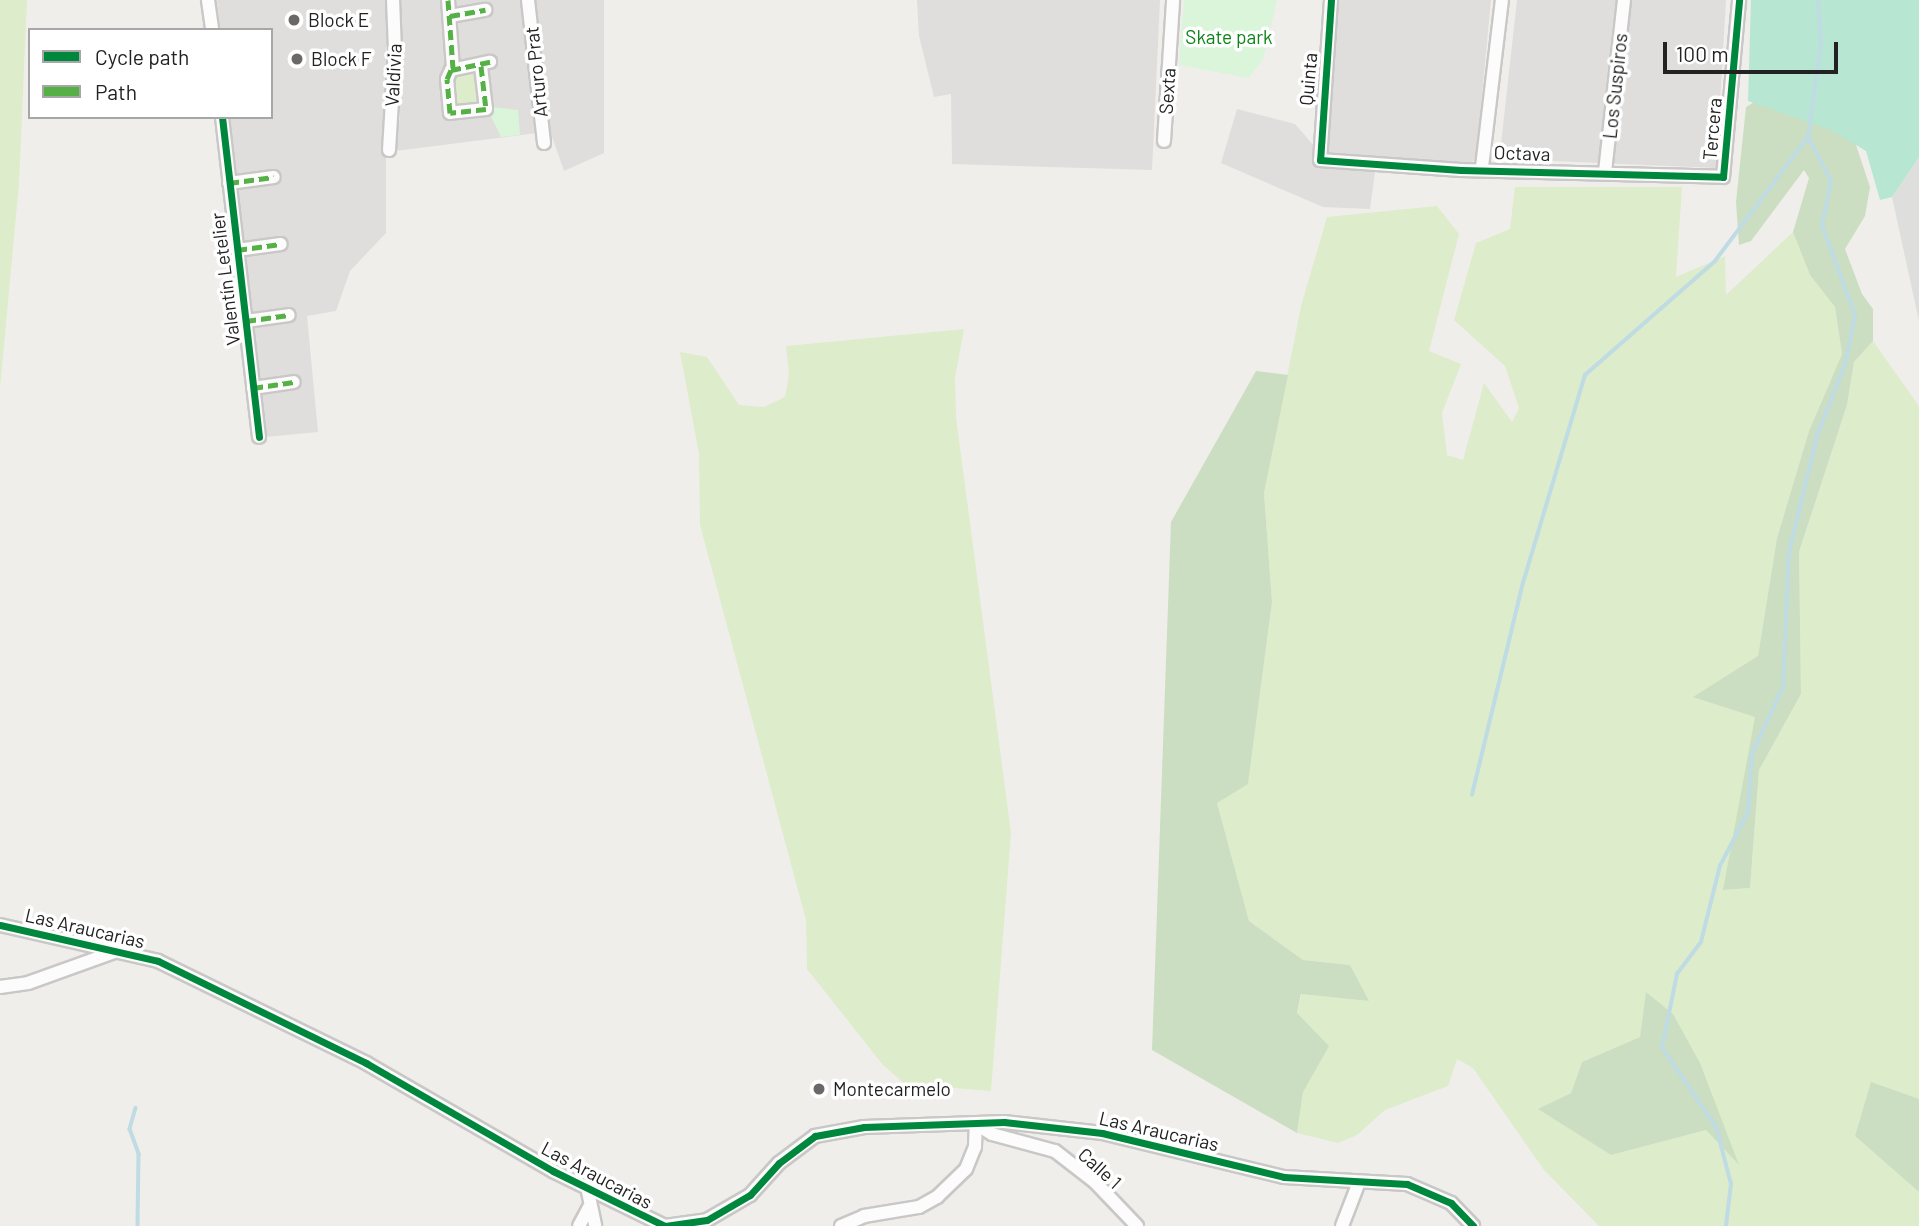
<!DOCTYPE html>
<meta charset="utf-8">
<style>
body{margin:0}
#map{position:relative;width:1919px;height:1226px;overflow:hidden;background:#f0eeeb;font-family:Barlow,sans-serif}
div>[style]{position:absolute}
[style*='--x']{left:calc(var(--x)*1px);top:calc(var(--y)*1px);width:calc(var(--w)*1px);rotate:calc(var(--a)*1deg)}
.residential>*{inset:0;background:#dfdedc}
.religious>*{inset:0;background:#dededc}
.grass>*{inset:0;background:#ddeccb}
.forest>*{inset:0;background:#cbdec1}
.park>*{inset:0;background:#daf5da}
.pitch>*{inset:0;background:#b7e6d2}
.stream>*{height:3.5px;margin:-1.75px;padding:0 1.75px;transform-origin:1.75px;border-radius:1.75px;background:#bfdbe3}
.roads{filter:drop-shadow(2px 0 #c9c8c7) drop-shadow(-2px 0 #c9c8c7) drop-shadow(0 2px #c9c8c7) drop-shadow(0 -2px #c9c8c7)}
.minor>*{height:12px;margin:-6px;padding:0 6px;transform-origin:6px;border-radius:6px;background:#fdfcfc}
.quiet>*{height:5px;margin-top:-2.5px;transform-origin:0;background:repeating-linear-gradient(90deg,#55b145 0 10px,transparent 0 15px)}
.cycleway>*{height:7px;margin:-3.5px;padding:0 3.5px;transform-origin:3.5px;border-radius:3.5px;background:#00873e}
.dots>*{width:19px;height:19px;translate:-50% -50%;box-sizing:border-box;border:4px solid #fff;border-radius:50%}
span{translate:-50% -50%;white-space:nowrap;text-align:center;line-height:1.15;-webkit-text-stroke:7px #fff;paint-order:stroke}
.poi-label{font-size:19px;color:#222}
.left{translate:0 -50%;text-align:left}
.park-label{font-size:19px;color:#0c8416}
.street-label{font-size:19px;color:#222}
.legend{position:absolute;left:28px;top:28px;width:245px;height:91px;box-sizing:border-box;background:#fff;border:2px solid #a7a7a7;margin:0;padding:9px 12px;list-style:none;font-size:21px;color:#222}
.legend li{display:flex;align-items:center;gap:14px;height:35px}
.legend b{width:35px;border:2px solid #a7a7a7}
.scale{position:absolute;left:1663px;top:42px;width:175px;height:32px;box-sizing:border-box;border:4px solid #222;border-top:0;padding-left:9px;font-size:21px;line-height:24px;white-space:nowrap;color:#222;-webkit-text-stroke:5px #fff;paint-order:stroke}
</style>
<div id="map">
<div class="residential">
<div style="clip-path:polygon(217px 0,386px 0,386px 233px,350px 271px,336px 311px,307px 316px,318px 432px,265px 437px,230px 117px,271px 117px,271px 30px,220px 30px)"></div>
<div style="clip-path:polygon(399px 0,521px 0,537px 133px,395px 151px,400px 115px)"></div>
<div style="clip-path:polygon(534px 0,604px 0,604px 153px,564px 171px,549px 128px)"></div>
<div style="clip-path:polygon(917px 0,1160px 0,1152px 170px,952px 164px,951px 94px,934px 97px,919px 36px)"></div>
<div style="clip-path:polygon(1337px 0,1491px 0,1476px 158px,1471px 163px,1377px 157px,1370px 209px,1323px 207px,1221px 163px,1237px 109px,1295px 124px,1323px 156px)"></div>
<div style="clip-path:polygon(1517px 0,1726px 0,1716px 168px,1505px 159px,1500px 153px)"></div>
</div>
<div class="religious">
<div style="clip-path:polygon(1919px 157px,1919px 321px,1892px 197px)"></div>
</div>
<div class="grass">
<div style="clip-path:polygon(0 0,27px 0,19px 184px,0 388px)"></div>
<div style="clip-path:polygon(476px 70px,481px 107px,452px 110px,453px 74px)"></div>
<div style="clip-path:polygon(evenodd,1515px 187px,1682px 187px,1676px 277px,1725px 256px,1726px 295px,1793px 232px,1810px 275px,1835px 307px,1842px 354px,1809px 431px,1777px 538px,1758px 656px,1756px 716px,1724px 890px,1750px 888px,1759px 770px,1801px 694px,1799px 552px,1847px 405px,1854px 362px,1873px 341px,1919px 406px,1919px 1099px,1871px 1083px,1855px 1136px,1919px 1192px,1919px 1226px,1599px 1226px,1544px 1170px,1473px 1068px,1457px 1059px,1448px 1086px,1385px 1110px,1357px 1135px,1338px 1143px,1297px 1133px,1303px 1092px,1297px 1013px,1302px 994px,1368px 1001px,1350px 965px,1303px 960px,1249px 921px,1217px 803px,1248px 783px,1272px 602px,1264px 493px,1301px 306px,1327px 217px,1437px 206px,1459px 234px,1429px 351px,1461px 364px,1442px 413px,1447px 455px,1463px 460px,1484px 383px,1512px 422px,1519px 408px,1505px 366px,1454px 320px,1476px 243px,1510px 229px,1515px 187px,1647px 992px,1737px 1163px,1706px 1130px,1611px 1155px,1539px 1109px,1571px 1093px,1582px 1062px,1640px 1037px,1647px 992px)"></div>
<div style="clip-path:polygon(964px 329px,955px 378px,956px 417px,1011px 833px,991px 1091px,905px 1084px,883px 1065px,807px 969px,806px 920px,700px 525px,699px 454px,680px 352px,707px 357px,739px 405px,764px 407px,785px 397px,789px 374px,786px 346px)"></div>
</div>
<div class="forest">
<div style="clip-path:polygon(1789px 81px,1855px 142px,1870px 187px,1865px 216px,1845px 249px,1862px 294px,1873px 309px,1873px 341px,1854px 362px,1847px 405px,1799px 552px,1801px 694px,1759px 770px,1750px 888px,1723px 890px,1755px 717px,1693px 697px,1758px 656px,1777px 538px,1809px 431px,1842px 354px,1835px 307px,1810px 275px,1793px 232px,1809px 178px,1804px 170px,1751px 241px,1739px 245px,1736px 202px,1746px 107px)"></div>
<div style="clip-path:polygon(1256px 371px,1288px 375px,1264px 493px,1272px 602px,1248px 784px,1217px 803px,1249px 921px,1303px 960px,1350px 965px,1369px 1001px,1301px 994px,1297px 1013px,1329px 1046px,1303px 1092px,1297px 1133px,1152px 1050px,1171px 522px)"></div>
<div style="clip-path:polygon(1646px 992px,1673px 1014px,1700px 1063px,1739px 1165px,1706px 1130px,1611px 1155px,1538px 1109px,1571px 1093px,1582px 1062px,1640px 1037px)"></div>
<div style="clip-path:polygon(1871px 1082px,1919px 1099px,1919px 1192px,1855px 1136px)"></div>
</div>
<div class="park">
<div style="clip-path:polygon(1184px 0,1277px 0,1263px 60px,1248px 78px,1179px 65px)"></div>
<div style="clip-path:polygon(491px 107px,518px 110px,520px 135px,501px 137px,489px 112px)"></div>
</div>
<div class="pitch">
<div style="clip-path:polygon(1751px 0,1919px 0,1919px 157px,1892px 197px,1880px 200px,1866px 151px,1833px 131px,1748px 101px)"></div>
</div>
<div class="stream">
<div style="--x:1472;--y:795;--w:218;--a:-76.5"></div>
<div style="--x:1523;--y:583;--w:217;--a:-73.4"></div>
<div style="--x:1585;--y:375;--w:173;--a:-41.2"></div>
<div style="--x:1715;--y:261;--w:155;--a:-53.1"></div>
<div style="--x:136;--y:1108;--w:22;--a:106"></div>
<div style="--x:130;--y:1129;--w:27;--a:70"></div>
<div style="--x:139;--y:1154;--w:72;--a:90.8"></div>
<div style="--x:1726;--y:1226;--w:42;--a:-83.2"></div>
<div style="--x:1731;--y:1184;--w:59;--a:-104.7"></div>
<div style="--x:1716;--y:1127;--w:96;--a:-124.4"></div>
<div style="--x:1662;--y:1048;--w:76;--a:-78.5"></div>
<div style="--x:1677;--y:974;--w:40;--a:-53"></div>
<div style="--x:1701;--y:942;--w:78;--a:-76"></div>
<div style="--x:1720;--y:866;--w:61;--a:-62.6"></div>
<div style="--x:1748;--y:812;--w:58;--a:-86.1"></div>
<div style="--x:1752;--y:754;--w:74;--a:-65.2"></div>
<div style="--x:1783;--y:687;--w:135;--a:-87.5"></div>
<div style="--x:1789;--y:552;--w:122;--a:-76.3"></div>
<div style="--x:1818;--y:433;--w:73;--a:-68.3"></div>
<div style="--x:1845;--y:365;--w:51;--a:-78.7"></div>
<div style="--x:1855;--y:315;--w:95;--a:-110.3"></div>
<div style="--x:1822;--y:226;--w:46;--a:-78.7"></div>
<div style="--x:1831;--y:181;--w:50;--a:-117.6"></div>
<div style="--x:1808;--y:137;--w:94;--a:-82"></div>
<div style="--x:1821;--y:44;--w:44;--a:-93.9"></div>
</div>
<div class="roads">
<div class="minor">
<div style="--x:208;--y:0;--w:30;--a:82"></div>
<div style="--x:448;--y:0;--w:68;--a:85.8"></div>
<div style="--x:528;--y:0;--w:144;--a:83.6"></div>
<div style="--x:1331;--y:0;--w:160;--a:93.9"></div>
<div style="--x:1320;--y:160;--w:141;--a:4.1"></div>
<div style="--x:1461;--y:170;--w:262;--a:1.5"></div>
<div style="--x:1723;--y:177;--w:178;--a:-84.8"></div>
<div style="--x:450;--y:16;--w:36;--a:-10"></div>
<div style="--x:481;--y:66;--w:43;--a:83.4"></div>
<div style="--x:486;--y:109;--w:36;--a:174"></div>
<div style="--x:450;--y:113;--w:34;--a:-95"></div>
<div style="--x:447;--y:79;--w:10;--a:-66"></div>
<div style="--x:451;--y:70;--w:40;--a:-12"></div>
<div style="--x:222;--y:117;--w:322;--a:83.4"></div>
<div style="--x:1164;--y:141;--w:141;--a:-86.3"></div>
<div style="--x:389;--y:150;--w:99;--a:-86.5"></div>
<div style="--x:395;--y:51;--w:51;--a:-92.2"></div>
<div style="--x:1482;--y:167;--w:168;--a:-83.2"></div>
<div style="--x:1605;--y:172;--w:173;--a:-83.7"></div>
<div style="--x:229;--y:183;--w:45;--a:-7.6"></div>
<div style="--x:237;--y:250;--w:44;--a:-7.8"></div>
<div style="--x:246;--y:321;--w:43;--a:-7.9"></div>
<div style="--x:253;--y:388;--w:41;--a:-8.3"></div>
<div style="--x:0;--y:925;--w:162;--a:12.8"></div>
<div style="--x:158;--y:961;--w:232;--a:26.1"></div>
<div style="--x:366;--y:1063;--w:216;--a:30"></div>
<div style="--x:553;--y:1171;--w:125;--a:26.2"></div>
<div style="--x:665;--y:1226;--w:42;--a:-8.1"></div>
<div style="--x:707;--y:1220;--w:50;--a:-30.2"></div>
<div style="--x:750;--y:1195;--w:43;--a:-47.8"></div>
<div style="--x:779;--y:1163;--w:45;--a:-36.9"></div>
<div style="--x:815;--y:1136;--w:50;--a:-10.4"></div>
<div style="--x:864;--y:1127;--w:140;--a:-2"></div>
<div style="--x:1004;--y:1122;--w:99;--a:6.4"></div>
<div style="--x:1102;--y:1133;--w:187;--a:13.6"></div>
<div style="--x:1284;--y:1177;--w:123;--a:3.3"></div>
<div style="--x:1407;--y:1184;--w:48;--a:23.4"></div>
<div style="--x:1451;--y:1203;--w:32;--a:46"></div>
<div style="--x:0;--y:987;--w:28;--a:-8"></div>
<div style="--x:28;--y:983;--w:98;--a:-19.7"></div>
<div style="--x:587;--y:1187;--w:40;--a:78"></div>
<div style="--x:579;--y:1226;--w:21;--a:-62"></div>
<div style="--x:841;--y:1226;--w:25;--a:-23"></div>
<div style="--x:864;--y:1216;--w:56;--a:-9.3"></div>
<div style="--x:919;--y:1207;--w:21;--a:-29"></div>
<div style="--x:937;--y:1197;--w:40;--a:-44"></div>
<div style="--x:966;--y:1169;--w:24;--a:-68"></div>
<div style="--x:975;--y:1147;--w:23;--a:-88"></div>
<div style="--x:976;--y:1124;--w:19;--a:32"></div>
<div style="--x:992;--y:1134;--w:65;--a:15.1"></div>
<div style="--x:1055;--y:1151;--w:51;--a:37.8"></div>
<div style="--x:1095;--y:1182;--w:61;--a:46.3"></div>
<div style="--x:1342;--y:1226;--w:47;--a:-68.9"></div>
</div>
</div>
<div class="quiet">
<div style="--x:448;--y:0;--w:68;--a:85.8"></div>
<div style="--x:450;--y:16;--w:36;--a:-10"></div>
<div style="--x:481;--y:66;--w:43;--a:83.4"></div>
<div style="--x:486;--y:109;--w:36;--a:174"></div>
<div style="--x:450;--y:113;--w:34;--a:-95"></div>
<div style="--x:447;--y:79;--w:10;--a:-66"></div>
<div style="--x:451;--y:70;--w:40;--a:-12"></div>
<div style="--x:229;--y:183;--w:45;--a:-7.6"></div>
<div style="--x:237;--y:250;--w:44;--a:-7.8"></div>
<div style="--x:246;--y:321;--w:43;--a:-7.9"></div>
<div style="--x:253;--y:388;--w:41;--a:-8.3"></div>
</div>
<div class="cycleway">
<div style="--x:1331;--y:0;--w:160;--a:93.9"></div>
<div style="--x:1320;--y:160;--w:141;--a:4.1"></div>
<div style="--x:1461;--y:170;--w:262;--a:1.5"></div>
<div style="--x:1723;--y:177;--w:178;--a:-84.8"></div>
<div style="--x:222;--y:117;--w:322;--a:83.4"></div>
<div style="--x:0;--y:925;--w:162;--a:12.8"></div>
<div style="--x:158;--y:961;--w:232;--a:26.1"></div>
<div style="--x:366;--y:1063;--w:216;--a:30"></div>
<div style="--x:553;--y:1171;--w:125;--a:26.2"></div>
<div style="--x:665;--y:1226;--w:42;--a:-8.1"></div>
<div style="--x:707;--y:1220;--w:50;--a:-30.2"></div>
<div style="--x:750;--y:1195;--w:43;--a:-47.8"></div>
<div style="--x:779;--y:1163;--w:45;--a:-36.9"></div>
<div style="--x:815;--y:1136;--w:50;--a:-10.4"></div>
<div style="--x:864;--y:1127;--w:140;--a:-2"></div>
<div style="--x:1004;--y:1122;--w:99;--a:6.4"></div>
<div style="--x:1102;--y:1133;--w:187;--a:13.6"></div>
<div style="--x:1284;--y:1177;--w:123;--a:3.3"></div>
<div style="--x:1407;--y:1184;--w:48;--a:23.4"></div>
<div style="--x:1451;--y:1203;--w:32;--a:46"></div>
</div>
<div class="dots">
<div style="left:294px;top:20px;background:#6a6968"></div>
<div style="left:297px;top:59px;background:#6a6968"></div>
<div style="left:819px;top:1089px;background:#6a6968"></div>
</div>
<div class="poi-label">
<span class="left" style="left:308px;top:20px">Block E</span>
<span class="left" style="left:311px;top:59px">Block F</span>
<span class="left" style="left:833px;top:1089px">Montecarmelo</span>
</div>
<div class="park-label">
<span style="left:1229px;top:37px">Skate park</span>
</div>
<div class="street-label">
<span style="left:536px;top:72px;rotate:-96deg">Arturo Prat</span>
<span style="left:393px;top:75px;rotate:-87deg">Valdivia</span>
<span style="left:1308px;top:79px;rotate:-85deg">Quinta</span>
<span style="left:1615px;top:86px;rotate:-84deg">Los Suspiros</span>
<span style="left:1167px;top:91px;rotate:-86deg">Sexta</span>
<span style="left:1712px;top:129px;rotate:-85deg">Tercera</span>
<span style="left:1522px;top:153px;rotate:2deg">Octava</span>
<span style="left:225px;top:279px;rotate:-97deg">Valentín Letelier</span>
<span style="left:85px;top:928px;rotate:13deg">Las Araucarias</span>
<span style="left:1159px;top:1131px;rotate:13deg">Las Araucarias</span>
<span style="left:1100px;top:1168px;rotate:42deg">Calle 1</span>
<span style="left:597px;top:1175px;rotate:28deg">Las Araucarias</span>
</div>
<ul class="legend">
<li><b style="height:9px;background:#00873e"></b>Cycle path</li>
<li><b style="height:9px;background:#55b145"></b>Path</li>
</ul>
<div class="scale">100 m</div>
</div>
